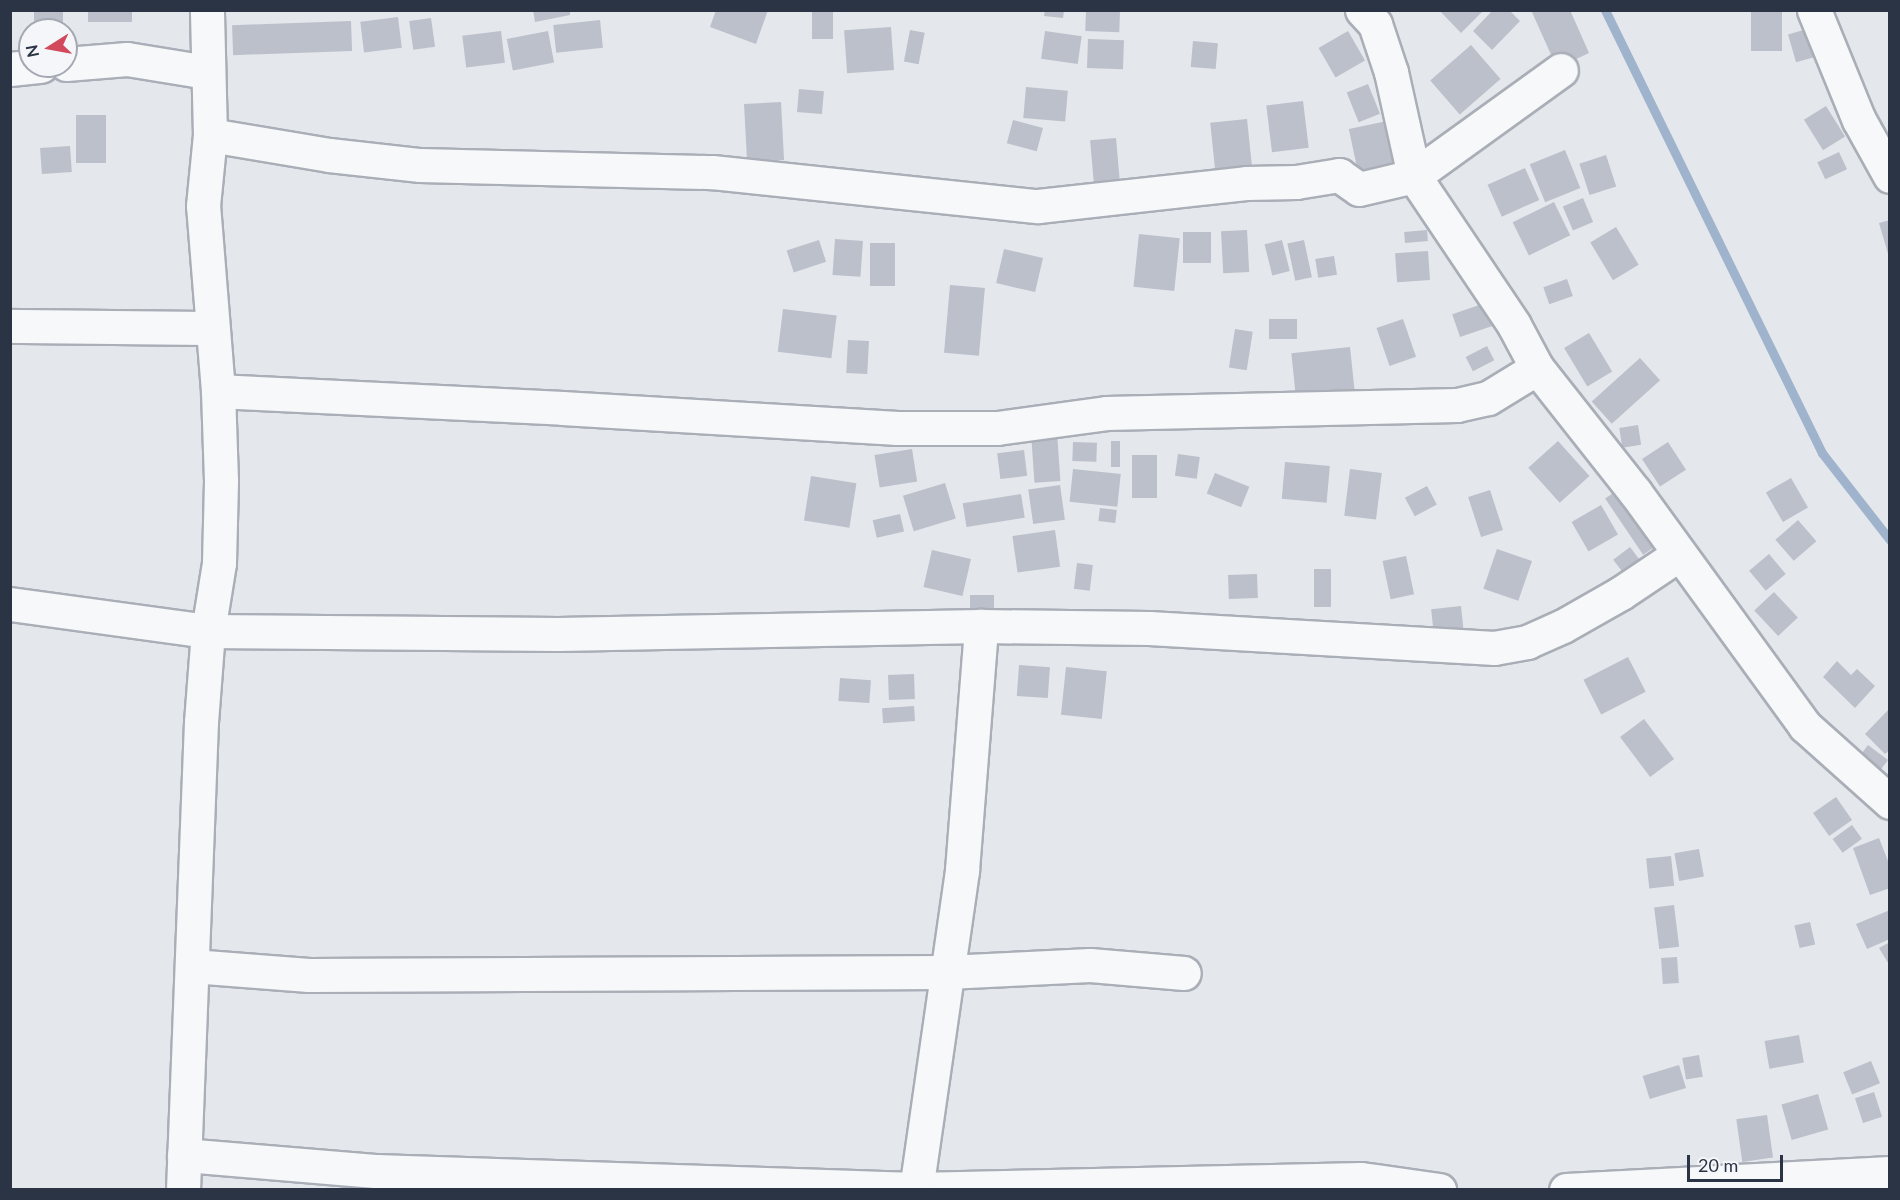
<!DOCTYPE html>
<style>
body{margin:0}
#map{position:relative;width:1900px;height:1200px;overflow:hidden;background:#e4e7ec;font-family:Lato,sans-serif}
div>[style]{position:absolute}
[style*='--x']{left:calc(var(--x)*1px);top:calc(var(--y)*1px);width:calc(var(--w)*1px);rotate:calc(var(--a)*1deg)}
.stream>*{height:9px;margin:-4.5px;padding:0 4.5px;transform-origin:4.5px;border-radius:4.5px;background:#9fb4cc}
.building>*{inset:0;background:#bbc0ca;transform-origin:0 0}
.roads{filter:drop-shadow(2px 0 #a9aeb7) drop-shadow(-2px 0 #a9aeb7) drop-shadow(0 2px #a9aeb7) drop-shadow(0 -2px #a9aeb7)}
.minor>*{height:33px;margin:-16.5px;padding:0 16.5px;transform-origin:16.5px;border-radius:16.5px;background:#f7f8fa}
span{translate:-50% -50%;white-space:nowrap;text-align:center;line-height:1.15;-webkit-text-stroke:6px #f4f6f9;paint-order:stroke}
.frame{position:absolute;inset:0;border:12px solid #2b3445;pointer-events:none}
.north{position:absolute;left:18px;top:18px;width:60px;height:60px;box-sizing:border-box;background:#f4f6f9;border:2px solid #a4a8b1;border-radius:50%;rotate:259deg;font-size:16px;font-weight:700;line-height:24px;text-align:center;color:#2b3445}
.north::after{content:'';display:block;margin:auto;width:21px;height:27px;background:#d1495b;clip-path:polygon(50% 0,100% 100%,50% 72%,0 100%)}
.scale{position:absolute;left:1687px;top:1155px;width:96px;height:27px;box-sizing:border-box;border:3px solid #2b3445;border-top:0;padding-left:8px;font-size:18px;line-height:21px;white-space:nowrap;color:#2b3445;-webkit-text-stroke:4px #f4f6f9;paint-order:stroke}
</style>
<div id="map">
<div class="stream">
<div style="--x:1605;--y:10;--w:493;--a:63.9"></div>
<div style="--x:1822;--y:453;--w:110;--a:52"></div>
</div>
<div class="building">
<div style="left:34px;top:10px;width:29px;height:20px"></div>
<div style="left:88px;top:10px;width:44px;height:12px"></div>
<div style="clip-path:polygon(533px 10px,570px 10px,570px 15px,535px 22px)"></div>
<div style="clip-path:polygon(716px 10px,768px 10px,756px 44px,710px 27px)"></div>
<div style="left:812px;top:10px;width:21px;height:29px"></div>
<div style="clip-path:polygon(1045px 10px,1064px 10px,1063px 18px,1044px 16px)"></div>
<div style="left:1086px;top:10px;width:34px;height:21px;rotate:2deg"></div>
<div style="clip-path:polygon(1439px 10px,1484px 10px,1461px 33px)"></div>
<div style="clip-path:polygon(1493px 10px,1509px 10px,1520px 21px,1492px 50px,1473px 31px)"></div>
<div style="clip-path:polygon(1531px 10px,1570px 10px,1589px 53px,1557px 68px)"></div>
<div style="left:1751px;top:10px;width:31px;height:41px"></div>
<div style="left:398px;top:17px;width:31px;height:38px;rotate:83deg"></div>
<div style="left:431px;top:18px;width:29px;height:22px;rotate:82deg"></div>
<div style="left:600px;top:20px;width:28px;height:47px;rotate:84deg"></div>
<div style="left:351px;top:21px;width:30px;height:119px;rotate:88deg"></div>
<div style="left:891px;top:27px;width:43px;height:47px;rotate:86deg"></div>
<div style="left:1814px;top:27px;width:29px;height:27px;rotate:74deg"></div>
<div style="left:910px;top:30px;width:15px;height:32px;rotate:11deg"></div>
<div style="left:501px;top:31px;width:32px;height:39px;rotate:83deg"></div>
<div style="left:548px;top:31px;width:32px;height:42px;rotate:79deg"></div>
<div style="left:1045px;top:31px;width:37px;height:28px;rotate:8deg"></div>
<div style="left:1348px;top:31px;width:34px;height:34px;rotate:60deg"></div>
<div style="left:1088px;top:39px;width:36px;height:29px;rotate:2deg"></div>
<div style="left:1193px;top:41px;width:25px;height:26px;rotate:5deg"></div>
<div style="left:1471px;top:45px;width:45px;height:54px;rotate:49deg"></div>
<div style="left:1368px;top:84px;width:32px;height:23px;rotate:68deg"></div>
<div style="left:1026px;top:87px;width:42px;height:31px;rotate:5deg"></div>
<div style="left:799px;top:89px;width:25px;height:23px;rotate:5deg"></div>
<div style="left:1303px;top:101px;width:47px;height:37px;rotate:83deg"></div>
<div style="left:781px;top:102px;width:58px;height:37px;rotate:87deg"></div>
<div style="left:1826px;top:106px;width:36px;height:26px;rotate:58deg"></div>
<div style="left:76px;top:115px;width:30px;height:48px"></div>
<div style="left:1247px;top:119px;width:54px;height:37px;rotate:84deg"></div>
<div style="left:1013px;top:120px;width:31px;height:24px;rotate:15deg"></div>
<div style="left:1387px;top:121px;width:45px;height:39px;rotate:78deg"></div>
<div style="left:1116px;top:138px;width:42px;height:26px;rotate:85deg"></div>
<div style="left:70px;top:146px;width:26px;height:30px;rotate:86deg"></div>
<div style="left:1565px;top:150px;width:41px;height:38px;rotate:68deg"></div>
<div style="left:1839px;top:152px;width:19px;height:24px;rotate:65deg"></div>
<div style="left:1606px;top:155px;width:33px;height:28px;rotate:72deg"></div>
<div style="left:1525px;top:168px;width:35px;height:41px;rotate:66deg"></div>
<div style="left:1583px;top:198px;width:26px;height:22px;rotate:67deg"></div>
<div style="left:1554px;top:202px;width:37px;height:46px;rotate:64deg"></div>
<div style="clip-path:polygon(1890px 220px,1890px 257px,1889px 257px,1879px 223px)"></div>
<div style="left:1616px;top:227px;width:44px;height:30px;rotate:59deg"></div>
<div style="left:1247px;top:230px;width:42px;height:26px;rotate:87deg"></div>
<div style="left:1427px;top:230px;width:11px;height:23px;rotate:85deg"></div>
<div style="left:1183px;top:232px;width:28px;height:31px"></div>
<div style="left:1139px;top:234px;width:41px;height:53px;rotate:6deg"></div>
<div style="left:835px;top:239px;width:28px;height:36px;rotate:4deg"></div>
<div style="left:819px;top:240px;width:23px;height:34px;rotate:72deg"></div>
<div style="left:1282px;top:240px;width:32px;height:18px;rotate:76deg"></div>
<div style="left:1304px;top:240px;width:38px;height:17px;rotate:78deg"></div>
<div style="left:870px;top:243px;width:25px;height:43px"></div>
<div style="left:1004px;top:249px;width:40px;height:35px;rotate:13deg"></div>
<div style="left:1428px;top:251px;width:29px;height:33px;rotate:86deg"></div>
<div style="left:1334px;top:256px;width:19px;height:19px;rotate:81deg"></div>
<div style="left:1567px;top:279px;width:18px;height:25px;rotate:71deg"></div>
<div style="left:950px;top:285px;width:35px;height:68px;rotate:5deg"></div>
<div style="left:1491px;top:301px;width:24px;height:41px;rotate:71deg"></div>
<div style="left:783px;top:309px;width:54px;height:43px;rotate:7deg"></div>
<div style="left:1269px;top:319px;width:28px;height:20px"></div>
<div style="left:1403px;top:319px;width:40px;height:28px;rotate:71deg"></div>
<div style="left:1235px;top:329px;width:18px;height:39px;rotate:9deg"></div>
<div style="left:1589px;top:333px;width:45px;height:29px;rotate:59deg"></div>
<div style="left:848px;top:340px;width:21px;height:33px;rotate:3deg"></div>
<div style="left:1487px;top:346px;width:16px;height:24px;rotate:63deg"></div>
<div style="left:1350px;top:347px;width:51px;height:59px;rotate:84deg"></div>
<div style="left:1640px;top:358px;width:30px;height:65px;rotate:48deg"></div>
<div style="left:1638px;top:425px;width:20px;height:19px;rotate:81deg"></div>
<div style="left:1057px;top:432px;width:49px;height:26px;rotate:86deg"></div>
<div style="left:1111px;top:441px;width:9px;height:26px"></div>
<div style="left:1558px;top:441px;width:47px;height:40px;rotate:48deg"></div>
<div style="left:1073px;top:442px;width:24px;height:19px;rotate:2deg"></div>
<div style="left:1668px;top:442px;width:33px;height:31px;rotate:57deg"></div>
<div style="left:912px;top:449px;width:33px;height:38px;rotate:81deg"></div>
<div style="left:1024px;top:450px;width:26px;height:27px;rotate:83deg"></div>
<div style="left:1178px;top:454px;width:22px;height:22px;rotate:8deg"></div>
<div style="left:1132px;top:455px;width:25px;height:43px"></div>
<div style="left:1599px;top:455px;width:24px;height:14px;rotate:48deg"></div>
<div style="left:1285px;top:462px;width:45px;height:37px;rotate:5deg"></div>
<div style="left:1073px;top:469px;width:48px;height:33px;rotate:6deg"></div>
<div style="left:1350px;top:469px;width:32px;height:47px;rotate:7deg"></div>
<div style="left:1215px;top:473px;width:37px;height:22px;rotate:22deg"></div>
<div style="left:811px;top:476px;width:46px;height:45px;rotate:9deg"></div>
<div style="left:1791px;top:478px;width:34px;height:29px;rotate:60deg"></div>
<div style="left:945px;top:483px;width:37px;height:44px;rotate:73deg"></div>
<div style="left:1060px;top:485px;width:35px;height:32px;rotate:82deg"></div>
<div style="left:1625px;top:485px;width:68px;height:24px;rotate:56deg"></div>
<div style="left:1427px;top:486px;width:21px;height:25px;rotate:62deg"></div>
<div style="left:1490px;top:490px;width:42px;height:23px;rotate:72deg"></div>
<div style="left:1021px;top:494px;width:24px;height:59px;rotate:81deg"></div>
<div style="left:1601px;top:505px;width:34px;height:34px;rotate:60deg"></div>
<div style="left:1100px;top:508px;width:17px;height:13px;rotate:7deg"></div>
<div style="left:900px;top:514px;width:18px;height:28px;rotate:77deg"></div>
<div style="left:1798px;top:520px;width:28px;height:30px;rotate:49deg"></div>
<div style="left:1055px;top:530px;width:37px;height:43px;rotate:82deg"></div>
<div style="left:1630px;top:547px;width:20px;height:21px;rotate:53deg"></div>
<div style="left:1497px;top:549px;width:37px;height:42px;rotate:19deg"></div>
<div style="left:932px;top:550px;width:40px;height:38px;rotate:13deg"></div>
<div style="left:1769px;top:554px;width:26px;height:26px;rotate:50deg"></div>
<div style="left:1406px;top:556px;width:39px;height:24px;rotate:78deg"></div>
<div style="left:1077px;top:563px;width:16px;height:26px;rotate:7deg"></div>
<div style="left:1314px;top:569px;width:17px;height:38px"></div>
<div style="left:1257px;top:574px;width:24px;height:29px;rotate:88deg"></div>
<div style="left:1774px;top:592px;width:35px;height:27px;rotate:47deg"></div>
<div style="left:970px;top:595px;width:24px;height:15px"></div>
<div style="left:1461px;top:606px;width:31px;height:30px;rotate:84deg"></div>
<div style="left:1628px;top:657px;width:39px;height:50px;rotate:63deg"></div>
<div style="clip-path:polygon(1837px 661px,1851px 675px,1857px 669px,1875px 686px,1855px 708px,1823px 677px)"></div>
<div style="left:1019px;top:665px;width:31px;height:31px;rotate:4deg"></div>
<div style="left:1066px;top:667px;width:41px;height:48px;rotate:6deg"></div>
<div style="left:914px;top:674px;width:25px;height:26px;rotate:88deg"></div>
<div style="left:840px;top:678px;width:31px;height:23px;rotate:4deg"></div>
<div style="left:914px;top:706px;width:15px;height:32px;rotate:86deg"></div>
<div style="clip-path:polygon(1890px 708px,1890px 750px,1885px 754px,1865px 734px)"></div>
<div style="left:1644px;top:719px;width:50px;height:30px;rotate:53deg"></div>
<div style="left:1868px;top:745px;width:25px;height:15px;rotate:37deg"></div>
<div style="left:1836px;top:797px;width:28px;height:28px;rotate:55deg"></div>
<div style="left:1852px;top:825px;width:17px;height:24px;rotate:54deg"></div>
<div style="clip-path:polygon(1879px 838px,1890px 866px,1890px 888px,1870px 895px,1853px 848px)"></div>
<div style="left:1699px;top:849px;width:28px;height:25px;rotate:80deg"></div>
<div style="left:1671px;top:856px;width:30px;height:25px;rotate:84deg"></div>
<div style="left:1674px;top:905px;width:42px;height:20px;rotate:83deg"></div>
<div style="clip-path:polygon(1890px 910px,1890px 939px,1867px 949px,1856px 924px)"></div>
<div style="left:1810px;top:922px;width:23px;height:16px;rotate:77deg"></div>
<div style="clip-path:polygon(1890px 942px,1890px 966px,1879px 948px)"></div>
<div style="left:1677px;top:957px;width:26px;height:16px;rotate:86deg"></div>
<div style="left:1799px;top:1035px;width:28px;height:35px;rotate:80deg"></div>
<div style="left:1699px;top:1055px;width:22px;height:17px;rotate:80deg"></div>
<div style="left:1871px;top:1061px;width:24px;height:30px;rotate:68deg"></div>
<div style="left:1679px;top:1065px;width:24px;height:38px;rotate:73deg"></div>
<div style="left:1874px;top:1092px;width:26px;height:20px;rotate:72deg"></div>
<div style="left:1818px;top:1094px;width:37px;height:38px;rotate:74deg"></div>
<div style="left:1767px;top:1115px;width:43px;height:31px;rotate:82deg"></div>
</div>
<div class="roads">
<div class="minor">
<div style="--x:1362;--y:10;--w:19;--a:47"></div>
<div style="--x:1375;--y:24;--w:51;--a:71.6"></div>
<div style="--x:1391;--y:72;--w:107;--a:77.5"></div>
<div style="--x:1414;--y:176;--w:179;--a:56.1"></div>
<div style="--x:1514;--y:325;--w:49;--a:61.9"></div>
<div style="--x:1537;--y:368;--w:158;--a:51.7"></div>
<div style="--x:1635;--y:492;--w:289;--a:54"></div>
<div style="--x:1805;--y:726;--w:114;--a:41.8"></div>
<div style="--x:1814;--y:10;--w:119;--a:67.8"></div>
<div style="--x:1859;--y:120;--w:64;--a:61"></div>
<div style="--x:66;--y:64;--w:61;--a:-4.7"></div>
<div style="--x:127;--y:59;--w:81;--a:9.2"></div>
<div style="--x:10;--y:69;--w:31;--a:-6"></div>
<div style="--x:210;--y:135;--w:121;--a:9.5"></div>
<div style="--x:329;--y:155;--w:92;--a:6.3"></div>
<div style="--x:420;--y:165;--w:292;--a:1.4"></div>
<div style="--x:712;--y:172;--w:328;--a:6"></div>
<div style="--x:1038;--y:206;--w:209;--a:-6.3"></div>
<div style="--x:1246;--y:183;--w:50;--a:-1.1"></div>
<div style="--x:1296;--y:182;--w:44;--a:-9.2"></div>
<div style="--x:1339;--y:175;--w:24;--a:35"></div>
<div style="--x:1359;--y:189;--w:57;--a:-13.3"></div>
<div style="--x:1414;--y:176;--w:181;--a:-35.8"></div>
<div style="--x:10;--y:326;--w:202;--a:0.6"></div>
<div style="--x:218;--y:391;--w:344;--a:2.8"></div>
<div style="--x:562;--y:408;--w:336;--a:3.4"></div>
<div style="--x:897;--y:428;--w:100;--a:0"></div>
<div style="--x:997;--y:428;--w:110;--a:-7.8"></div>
<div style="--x:1106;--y:413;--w:351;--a:-1.3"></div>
<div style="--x:1457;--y:405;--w:32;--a:-13"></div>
<div style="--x:1488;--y:398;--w:57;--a:-31.5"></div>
<div style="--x:10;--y:604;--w:200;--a:7.8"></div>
<div style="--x:208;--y:631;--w:350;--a:0.5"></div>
<div style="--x:558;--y:634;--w:423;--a:-1.1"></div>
<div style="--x:981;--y:626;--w:168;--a:0.7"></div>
<div style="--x:1149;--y:628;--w:346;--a:3.3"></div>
<div style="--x:1494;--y:648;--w:34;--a:-10"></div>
<div style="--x:1527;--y:642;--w:39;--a:-24"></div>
<div style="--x:1563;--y:626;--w:67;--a:-29.6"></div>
<div style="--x:1621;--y:593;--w:70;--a:-33.9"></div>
<div style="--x:192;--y:966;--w:117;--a:4.4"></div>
<div style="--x:309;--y:975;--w:638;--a:-0.27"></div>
<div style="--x:947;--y:972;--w:143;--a:-2.8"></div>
<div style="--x:1090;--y:965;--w:94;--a:4.9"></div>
<div style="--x:184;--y:1155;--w:193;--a:4.8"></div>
<div style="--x:376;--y:1171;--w:540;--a:1.91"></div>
<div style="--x:916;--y:1189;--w:445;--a:-1.3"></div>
<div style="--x:1361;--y:1179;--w:79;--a:8"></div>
<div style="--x:183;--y:1190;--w:468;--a:-87.8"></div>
<div style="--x:201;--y:722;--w:91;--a:-85.6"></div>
<div style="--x:208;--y:631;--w:69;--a:-80.8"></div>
<div style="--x:219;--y:563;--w:82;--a:-88.6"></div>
<div style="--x:221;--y:481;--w:90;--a:-91.9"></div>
<div style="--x:218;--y:391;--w:186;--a:-94.6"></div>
<div style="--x:203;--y:206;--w:71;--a:-84.4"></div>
<div style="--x:210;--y:135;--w:125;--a:-91.4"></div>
<div style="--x:916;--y:1190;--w:323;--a:-81.8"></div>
<div style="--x:962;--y:870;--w:245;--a:-85.5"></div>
<div style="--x:1566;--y:1190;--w:324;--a:-3"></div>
</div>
</div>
<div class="frame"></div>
<div class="north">N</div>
<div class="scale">20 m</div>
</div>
